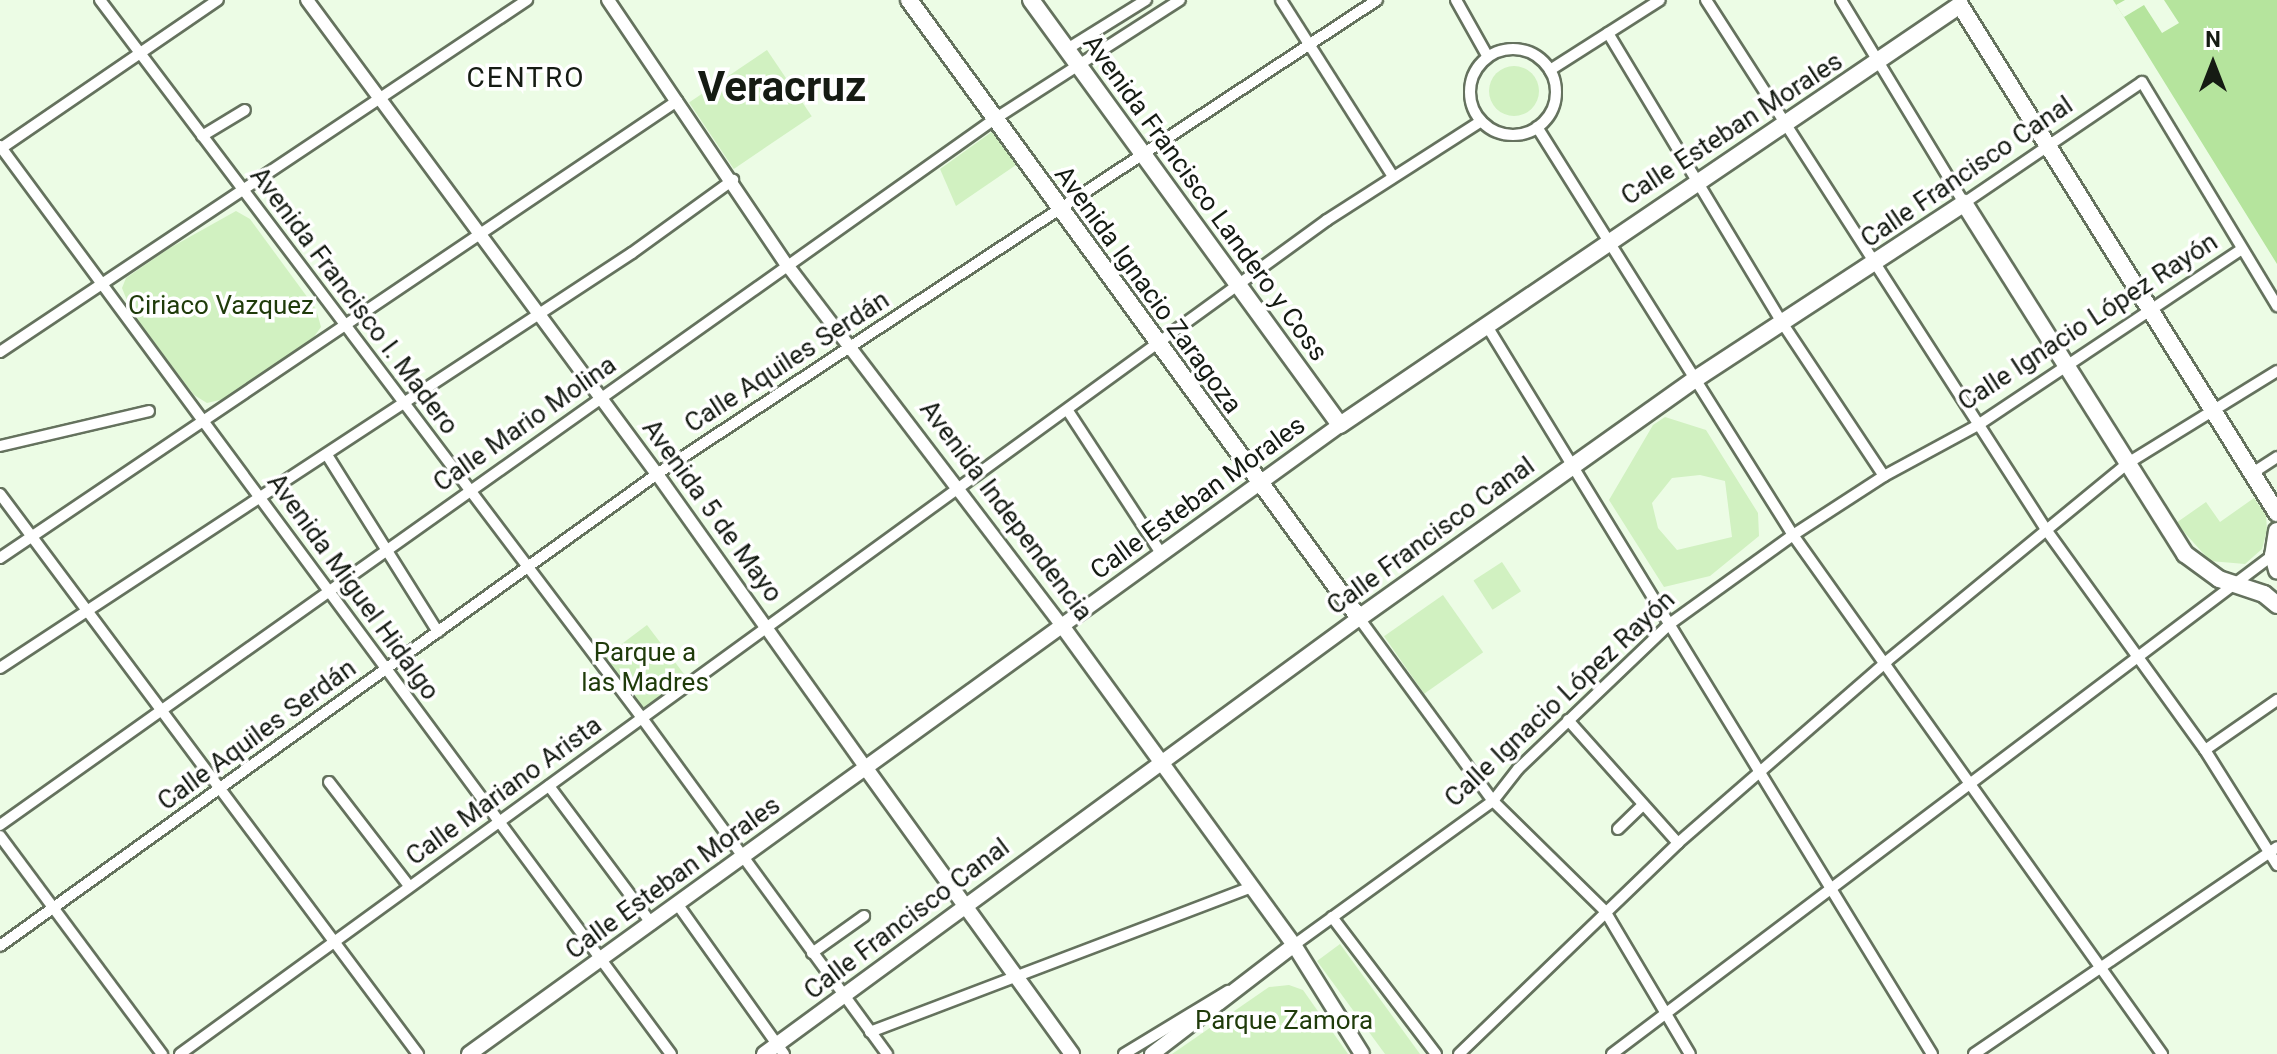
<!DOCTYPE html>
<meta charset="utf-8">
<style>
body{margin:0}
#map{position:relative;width:2277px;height:1054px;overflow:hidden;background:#ecfce5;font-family:Roboto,sans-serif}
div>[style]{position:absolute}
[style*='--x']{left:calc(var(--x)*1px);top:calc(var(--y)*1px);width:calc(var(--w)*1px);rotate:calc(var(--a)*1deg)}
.green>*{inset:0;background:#d1f1c1;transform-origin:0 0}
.round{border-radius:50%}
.water>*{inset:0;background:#b5e49d}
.pier>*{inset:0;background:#ecfce5}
.roads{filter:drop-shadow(2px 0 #65725e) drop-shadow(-2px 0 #65725e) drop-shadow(0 2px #65725e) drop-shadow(0 -2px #65725e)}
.minor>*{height:10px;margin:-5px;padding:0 5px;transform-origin:5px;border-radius:5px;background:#fff}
.minor>.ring{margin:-5px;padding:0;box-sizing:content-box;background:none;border:10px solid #fff;border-radius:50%}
.tertiary>*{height:12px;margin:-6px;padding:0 6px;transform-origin:6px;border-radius:6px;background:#fff}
.secondary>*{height:14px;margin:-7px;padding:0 7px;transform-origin:7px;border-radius:7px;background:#fff}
.primary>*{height:16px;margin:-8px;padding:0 8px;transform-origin:8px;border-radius:8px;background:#fff}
span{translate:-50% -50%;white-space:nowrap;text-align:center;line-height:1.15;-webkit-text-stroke:7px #fff;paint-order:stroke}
.street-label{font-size:26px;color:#151b13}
.park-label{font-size:26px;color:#1f3b0a}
.neighbourhood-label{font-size:28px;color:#151b13;letter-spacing:2px}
.town-label{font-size:42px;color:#151b13;font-weight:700}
.north{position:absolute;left:2173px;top:24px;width:80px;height:80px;-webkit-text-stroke:6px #fff;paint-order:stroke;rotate:0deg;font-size:22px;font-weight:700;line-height:32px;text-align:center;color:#151b13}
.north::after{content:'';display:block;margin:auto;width:28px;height:36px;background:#151b13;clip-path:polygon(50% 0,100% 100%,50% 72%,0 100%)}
</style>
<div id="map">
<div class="green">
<div style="left:767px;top:50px;width:80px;height:94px;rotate:56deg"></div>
<div class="round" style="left:1489px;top:66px;width:50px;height:50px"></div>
<div style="clip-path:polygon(993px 131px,1016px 165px,956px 206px,940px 169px)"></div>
<div style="clip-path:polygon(236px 211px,250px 219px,316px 309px,321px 327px,311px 341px,224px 399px,207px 403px,194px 395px,132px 313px,122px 288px,126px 278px,168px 249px)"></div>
<div style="clip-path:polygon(evenodd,1665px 417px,1706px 430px,1758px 513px,1759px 536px,1710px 576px,1664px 587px,1609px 500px,1653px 425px,1665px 417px,1700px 475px,1725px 481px,1732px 537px,1677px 550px,1658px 528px,1652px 503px,1672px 478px,1700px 475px)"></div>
<div style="clip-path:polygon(2254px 498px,2266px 515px,2267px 530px,2262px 549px,2245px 564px,2210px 561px,2176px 523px,2206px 502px,2220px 522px)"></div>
<div style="left:1502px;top:562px;width:35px;height:34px;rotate:57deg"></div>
<div style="left:1443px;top:595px;width:70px;height:72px;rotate:55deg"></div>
<div style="left:647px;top:625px;width:66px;height:55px;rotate:53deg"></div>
<div style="clip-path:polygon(1340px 944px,1420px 1054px,1385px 1054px,1317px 961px)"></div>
<div style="clip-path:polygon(1289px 985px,1303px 990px,1348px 1054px,1172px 1054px,1269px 987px)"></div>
</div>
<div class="water">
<div style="clip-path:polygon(2113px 0,2277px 0,2277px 264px,2124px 17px)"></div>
</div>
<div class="pier">
<div style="clip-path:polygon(2125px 0,2164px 0,2179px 23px,2162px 33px,2144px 5px,2124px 17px,2116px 5px)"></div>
</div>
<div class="roads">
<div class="minor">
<div style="--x:100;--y:0;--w:900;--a:52.95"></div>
<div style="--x:642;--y:718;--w:416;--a:53.9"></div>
<div style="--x:1281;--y:0;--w:207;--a:57.6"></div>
<div style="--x:1456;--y:0;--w:65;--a:60.7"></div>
<div style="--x:1706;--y:0;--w:631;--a:57.29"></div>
<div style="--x:2047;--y:531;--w:270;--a:54.2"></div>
<div style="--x:2205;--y:750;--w:136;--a:57.9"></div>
<div style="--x:1841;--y:0;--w:237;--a:58.8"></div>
<div style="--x:1964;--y:203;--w:215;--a:-34.2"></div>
<div style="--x:2142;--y:82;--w:262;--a:58.9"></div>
<div style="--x:1608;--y:33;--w:336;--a:59"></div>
<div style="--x:1781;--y:321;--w:186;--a:56.4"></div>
<div style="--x:1067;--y:49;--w:93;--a:-31.8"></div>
<div class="ring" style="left:1470px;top:49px;width:76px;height:76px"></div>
<div style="--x:1550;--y:70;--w:130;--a:-32.5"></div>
<div style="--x:1537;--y:127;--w:482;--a:57.9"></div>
<div style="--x:1793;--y:535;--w:637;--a:54.59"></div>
<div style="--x:202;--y:136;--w:50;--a:-31.2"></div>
<div style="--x:0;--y:146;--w:1129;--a:53.54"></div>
<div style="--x:0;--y:149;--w:264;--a:-34.4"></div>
<div style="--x:1487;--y:326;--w:853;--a:58.56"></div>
<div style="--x:0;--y:352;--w:634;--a:-33.74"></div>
<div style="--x:1068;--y:411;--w:170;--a:56.8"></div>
<div style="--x:0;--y:446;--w:153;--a:-13.2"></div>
<div style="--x:327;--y:455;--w:209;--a:57.9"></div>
<div style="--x:2251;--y:474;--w:31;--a:-33"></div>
<div style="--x:0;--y:494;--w:699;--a:53.26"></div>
<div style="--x:0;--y:558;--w:817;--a:-34.02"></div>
<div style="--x:1359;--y:618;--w:227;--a:53.8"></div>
<div style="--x:1493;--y:801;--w:157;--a:44.5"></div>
<div style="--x:1605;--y:911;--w:166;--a:59.3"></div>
<div style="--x:0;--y:668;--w:756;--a:-33.29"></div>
<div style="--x:632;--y:253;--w:125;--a:-35.9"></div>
<div style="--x:1568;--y:720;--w:165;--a:48.2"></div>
<div style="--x:2205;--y:750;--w:88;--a:-34.8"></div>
<div style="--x:329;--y:782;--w:131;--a:52.4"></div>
<div style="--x:549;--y:786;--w:172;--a:53.3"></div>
<div style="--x:0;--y:825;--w:1218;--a:-35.37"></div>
<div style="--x:993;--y:120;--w:222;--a:-32.7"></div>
<div style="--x:1618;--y:829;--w:35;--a:-44"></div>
<div style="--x:0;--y:836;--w:272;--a:53.4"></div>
<div style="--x:678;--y:905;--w:183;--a:54.6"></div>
<div style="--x:1332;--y:917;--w:172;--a:52.8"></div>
<div style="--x:1294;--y:945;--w:246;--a:-35.9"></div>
<div style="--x:1493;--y:801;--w:41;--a:-52"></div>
<div style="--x:1518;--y:769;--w:211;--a:-43.7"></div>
<div style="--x:1671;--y:623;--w:150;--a:-35.8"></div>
<div style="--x:1793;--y:535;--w:108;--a:-33"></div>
<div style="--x:1884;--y:476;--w:107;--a:-28.5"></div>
<div style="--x:1978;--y:425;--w:317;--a:-33.7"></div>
<div style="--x:0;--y:946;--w:809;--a:-35.69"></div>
<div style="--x:657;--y:474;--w:862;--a:-33.36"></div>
<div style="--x:812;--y:953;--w:64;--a:-35.4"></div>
<div style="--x:870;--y:1032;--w:409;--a:-20.8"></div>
<div style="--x:180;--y:1054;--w:1418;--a:-36.02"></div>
<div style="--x:1327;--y:220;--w:183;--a:-32.7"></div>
<div style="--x:1124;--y:1054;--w:122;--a:-31.2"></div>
<div style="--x:1459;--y:1054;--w:304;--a:-43.9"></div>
<div style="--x:1678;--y:843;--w:277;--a:-41"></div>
<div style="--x:1887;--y:661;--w:312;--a:-39.4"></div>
<div style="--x:2128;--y:463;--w:175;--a:-31.7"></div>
<div style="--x:1612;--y:1054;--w:828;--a:-37.05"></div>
<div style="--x:1974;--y:1054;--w:367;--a:-34.3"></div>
</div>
<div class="tertiary">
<div style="--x:307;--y:0;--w:589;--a:53.56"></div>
<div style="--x:657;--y:474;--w:359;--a:54.6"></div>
<div style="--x:608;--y:0;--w:320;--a:56"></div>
<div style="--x:787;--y:265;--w:455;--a:52.7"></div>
</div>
<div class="secondary">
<div style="--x:1063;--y:627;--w:393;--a:54"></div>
<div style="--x:1294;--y:945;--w:128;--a:58"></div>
<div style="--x:865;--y:767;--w:354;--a:54.2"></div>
<div style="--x:469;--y:1054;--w:1074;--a:-35.84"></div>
<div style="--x:764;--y:1054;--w:738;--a:-36.23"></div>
<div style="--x:1152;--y:1054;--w:179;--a:-37.5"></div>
</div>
<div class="primary">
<div style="--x:909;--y:0;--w:764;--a:53.94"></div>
<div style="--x:1359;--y:618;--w:411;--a:-35.4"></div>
<div style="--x:1694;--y:380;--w:323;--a:-33.2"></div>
<div style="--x:1964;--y:203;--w:415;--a:57.8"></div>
<div style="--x:2185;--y:554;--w:42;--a:36.3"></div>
<div style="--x:2219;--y:579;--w:47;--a:18.4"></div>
<div style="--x:2264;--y:594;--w:17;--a:40"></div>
<div style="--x:1031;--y:0;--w:525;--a:53.98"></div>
<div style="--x:1340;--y:425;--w:749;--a:-34.11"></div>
<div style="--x:1960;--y:5;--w:599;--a:58.04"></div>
<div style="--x:2277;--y:531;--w:24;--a:99"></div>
<div style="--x:2273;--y:555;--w:16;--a:75"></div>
</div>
</div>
<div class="street-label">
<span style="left:1732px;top:129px;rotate:-33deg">Calle Esteban Morales</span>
<span style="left:1967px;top:172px;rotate:-34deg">Calle Francisco Canal</span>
<span style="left:1205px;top:198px;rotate:54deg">Avenida Francisco Landero y Coss</span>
<span style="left:1148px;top:290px;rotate:54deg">Avenida Ignacio Zaragoza</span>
<span style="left:354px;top:301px;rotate:53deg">Avenida Francisco I. Madero</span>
<span style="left:2088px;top:322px;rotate:-33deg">Calle Ignacio López Rayón</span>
<span style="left:787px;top:362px;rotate:-33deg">Calle Aquiles Serdán</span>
<span style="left:525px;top:424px;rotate:-35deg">Calle Mario Molina</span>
<span style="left:1198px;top:498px;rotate:-36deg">Calle Esteban Morales</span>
<span style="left:712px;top:511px;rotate:54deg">Avenida 5 de Mayo</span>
<span style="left:1006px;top:511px;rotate:53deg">Avenida Independencia</span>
<span style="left:1431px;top:536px;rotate:-36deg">Calle Francisco Canal</span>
<span style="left:353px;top:587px;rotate:54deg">Avenida Miguel Hidalgo</span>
<span style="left:1560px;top:699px;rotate:-43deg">Calle Ignacio López Rayón</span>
<span style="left:257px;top:735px;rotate:-36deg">Calle Aquiles Serdán</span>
<span style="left:504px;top:791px;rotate:-36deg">Calle Mariano Arista</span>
<span style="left:673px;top:878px;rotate:-36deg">Calle Esteban Morales</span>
<span style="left:907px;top:919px;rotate:-37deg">Calle Francisco Canal</span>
</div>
<div class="park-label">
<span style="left:221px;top:306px">Ciriaco Vazquez</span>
<span style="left:645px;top:668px">Parque a<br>las Madres</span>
<span style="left:1284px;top:1021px">Parque Zamora</span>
</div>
<div class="neighbourhood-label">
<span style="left:526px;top:78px">CENTRO</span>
</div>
<div class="town-label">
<span style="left:782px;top:87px">Veracruz</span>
</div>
<div class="north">N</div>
</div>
